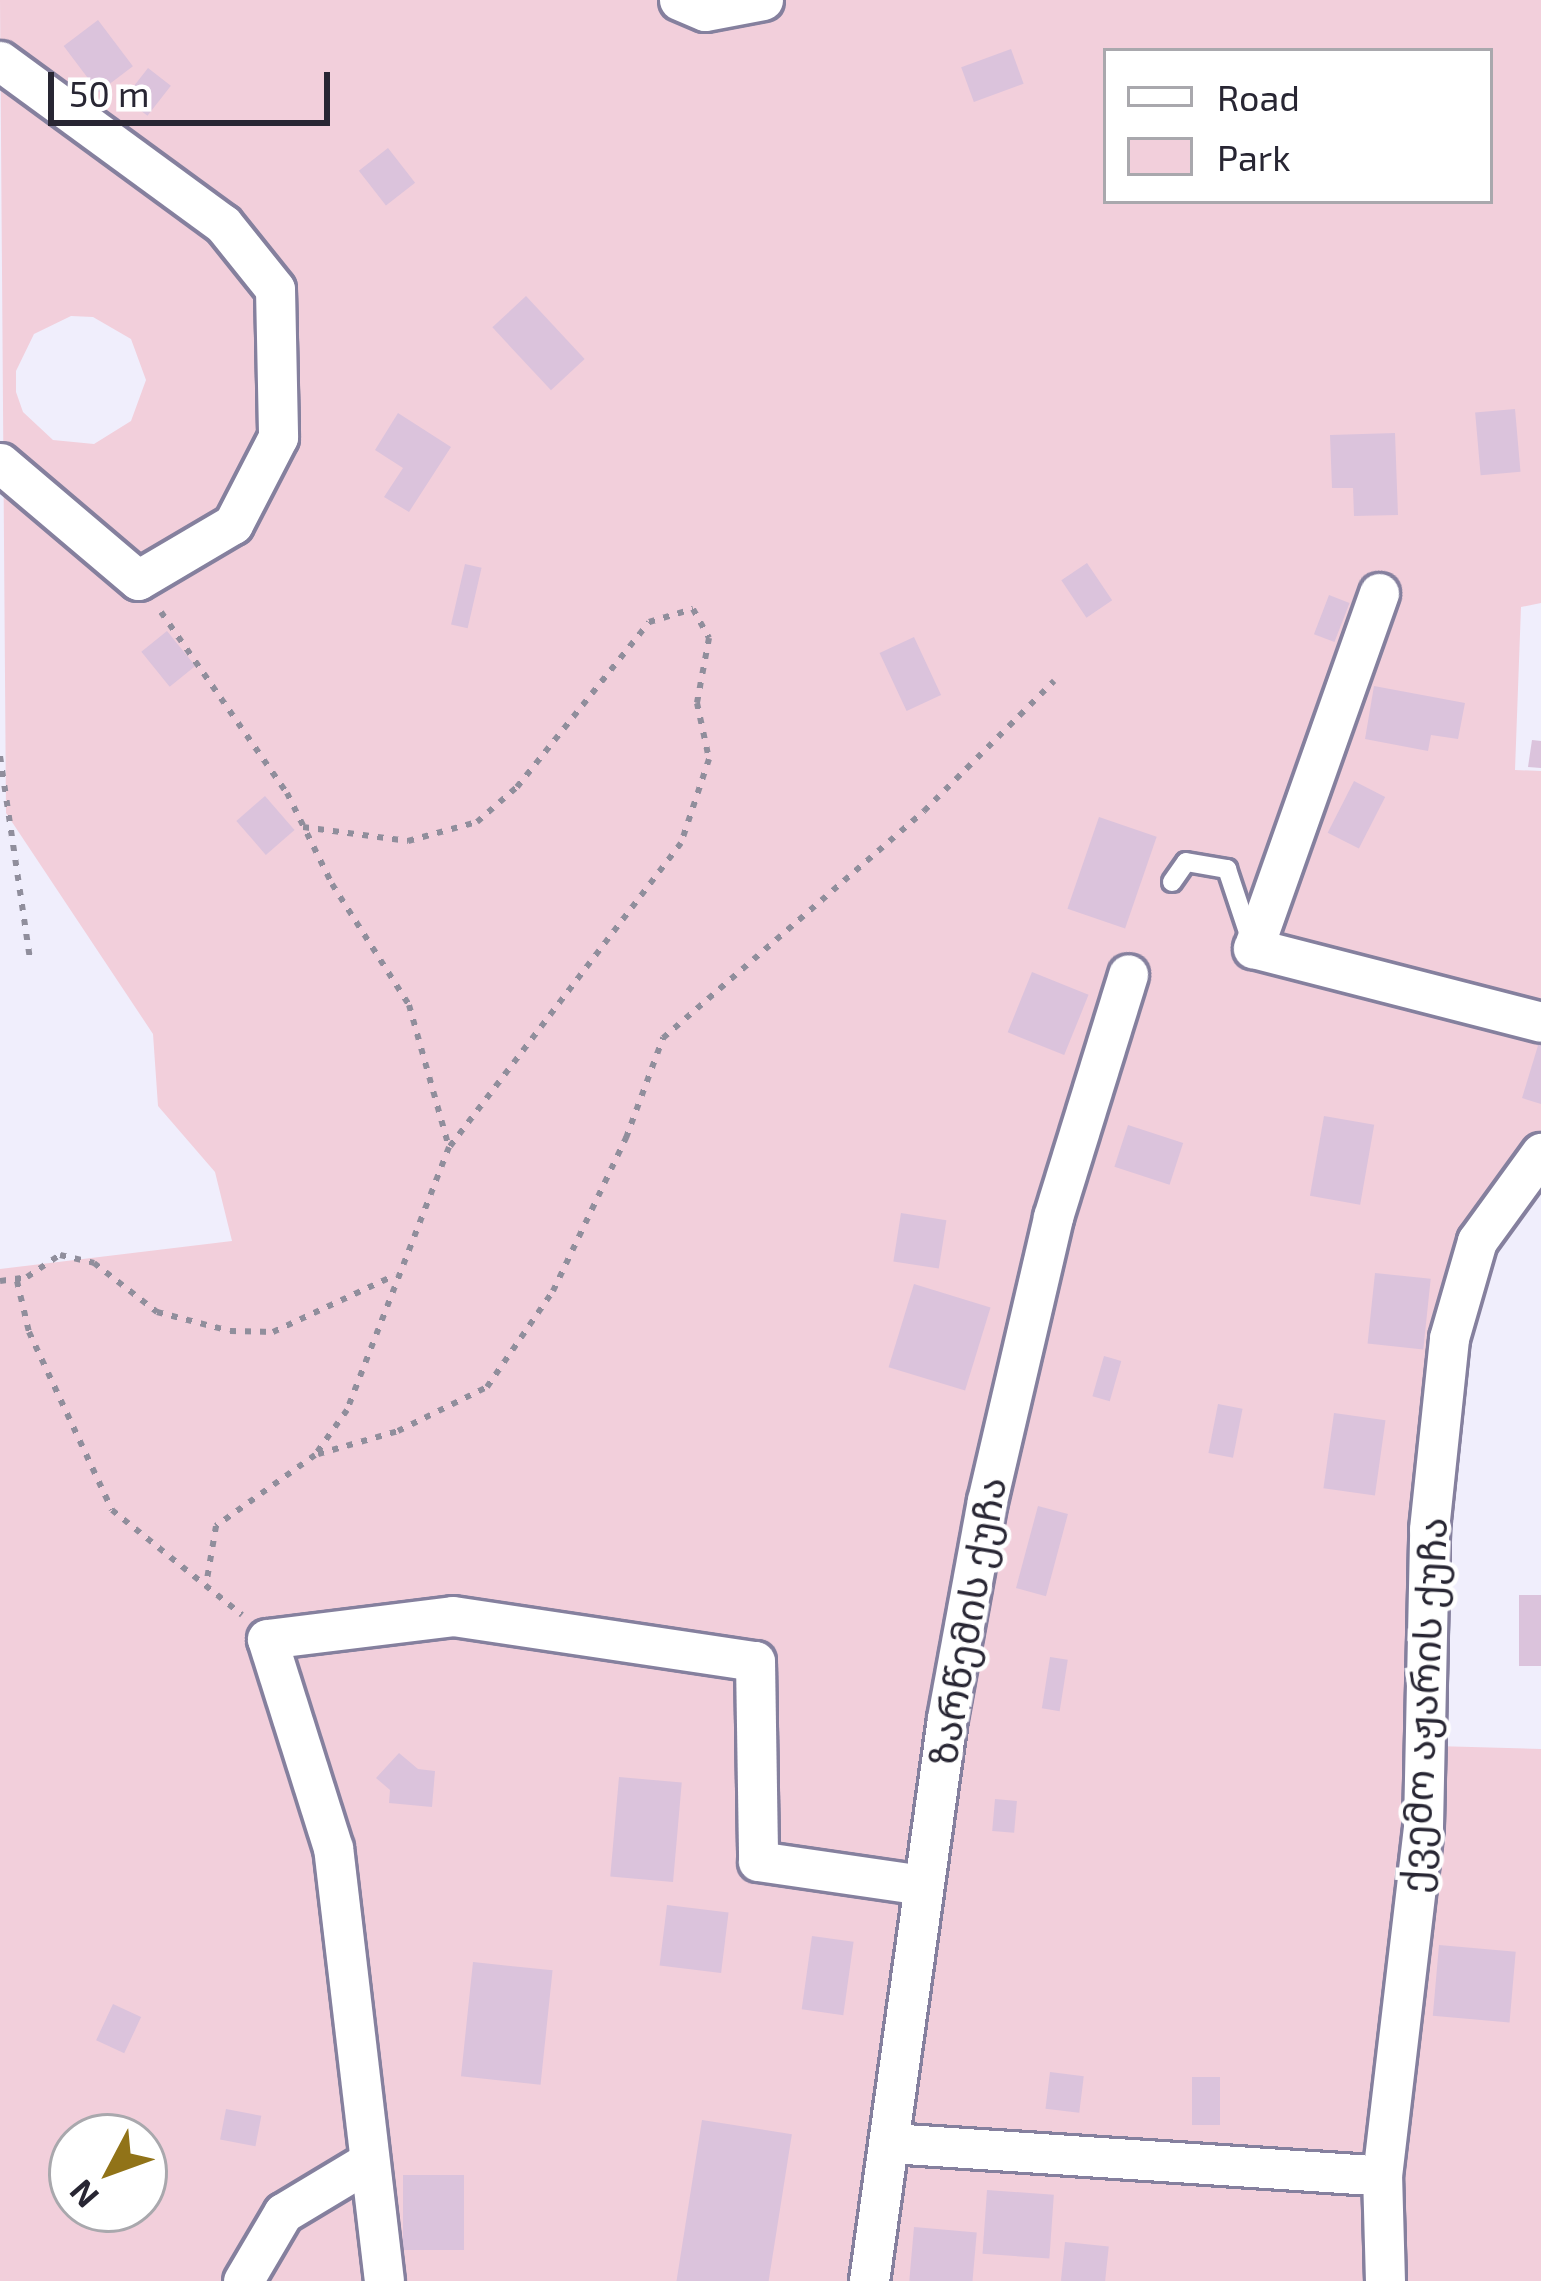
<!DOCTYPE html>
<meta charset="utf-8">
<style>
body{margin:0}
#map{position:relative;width:1541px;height:2281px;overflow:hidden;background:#f0eefc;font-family:"Exo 2","Noto Sans Georgian",sans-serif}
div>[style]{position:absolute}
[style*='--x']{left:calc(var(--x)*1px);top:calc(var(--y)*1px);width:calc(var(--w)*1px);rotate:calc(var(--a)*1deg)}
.green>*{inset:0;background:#f2cfdb}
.building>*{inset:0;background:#dbc3dc;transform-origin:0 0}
.path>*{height:6px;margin-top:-3px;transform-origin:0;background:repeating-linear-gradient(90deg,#908e9c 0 6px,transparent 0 15px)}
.roads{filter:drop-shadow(3px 0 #85809e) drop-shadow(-3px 0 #85809e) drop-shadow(0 3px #85809e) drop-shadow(0 -3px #85809e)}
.lane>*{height:18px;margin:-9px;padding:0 9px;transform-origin:9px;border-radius:9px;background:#fff}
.street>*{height:39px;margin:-19.5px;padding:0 19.5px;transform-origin:19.5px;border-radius:19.5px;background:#fff}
span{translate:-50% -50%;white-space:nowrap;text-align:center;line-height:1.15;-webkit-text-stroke:9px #fff;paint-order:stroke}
.street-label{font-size:39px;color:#282633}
.legend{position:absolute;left:1103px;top:48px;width:390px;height:156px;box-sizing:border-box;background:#fff;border:3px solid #a9a8ad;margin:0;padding:15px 21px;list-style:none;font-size:36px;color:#282633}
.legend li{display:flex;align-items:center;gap:24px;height:60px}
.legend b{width:60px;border:3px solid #a9a8ad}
.north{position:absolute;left:48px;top:2113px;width:120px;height:120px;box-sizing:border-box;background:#fff;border:3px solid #a9a8ad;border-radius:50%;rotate:229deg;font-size:33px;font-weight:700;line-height:48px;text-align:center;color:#282633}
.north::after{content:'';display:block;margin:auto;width:42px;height:54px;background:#917318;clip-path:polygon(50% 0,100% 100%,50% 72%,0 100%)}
.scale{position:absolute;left:48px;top:72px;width:282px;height:54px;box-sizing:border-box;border:6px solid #282633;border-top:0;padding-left:15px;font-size:36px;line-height:42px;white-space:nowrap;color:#282633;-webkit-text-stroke:9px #fff;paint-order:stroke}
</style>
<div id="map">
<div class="green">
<div style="clip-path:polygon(evenodd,0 0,1541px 0,1541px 603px,1521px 607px,1515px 770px,1541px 771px,1541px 1004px,1254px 948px,1541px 1022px,1541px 1153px,1449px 1338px,1435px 1746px,1541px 1749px,1541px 2281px,0 2281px,0 1269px,232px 1241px,215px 1172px,158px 1106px,153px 1034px,6px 813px,0 0,1106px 51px,1490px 51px,1490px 201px,1106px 201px,1106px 51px,0 0,71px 316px,93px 317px,131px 339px,146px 380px,131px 421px,94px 444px,53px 440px,23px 412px,16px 392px,16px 371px,34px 334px,71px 316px,0 0,72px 2137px,144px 2137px,144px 2209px,72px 2209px,72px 2137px)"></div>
</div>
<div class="building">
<div style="left:98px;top:20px;width:58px;height:43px;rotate:53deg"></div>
<div style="left:1011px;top:49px;width:37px;height:53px;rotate:70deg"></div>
<div style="left:148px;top:68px;width:29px;height:38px;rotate:38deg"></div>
<div style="left:388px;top:148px;width:44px;height:37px;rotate:52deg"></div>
<div style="left:526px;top:296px;width:86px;height:46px;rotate:47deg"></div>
<div style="left:1515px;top:409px;width:63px;height:40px;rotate:85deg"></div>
<div style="clip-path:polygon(398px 413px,451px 447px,409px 512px,384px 497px,403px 468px,375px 450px)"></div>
<div style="clip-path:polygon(1395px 433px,1398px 515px,1354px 516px,1353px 488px,1332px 488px,1330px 435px)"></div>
<div style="left:1087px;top:563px;width:45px;height:31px;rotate:56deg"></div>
<div style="left:465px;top:564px;width:17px;height:62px;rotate:13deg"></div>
<div style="left:1329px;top:595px;width:22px;height:42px;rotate:21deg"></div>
<div style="left:167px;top:631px;width:45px;height:33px;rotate:51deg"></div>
<div style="left:914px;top:637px;width:64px;height:38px;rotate:65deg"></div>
<div style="clip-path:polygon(1374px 686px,1465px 703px,1458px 739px,1431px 735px,1428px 751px,1365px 739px)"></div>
<div style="clip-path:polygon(1532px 740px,1541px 741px,1541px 768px,1528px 767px)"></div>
<div style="left:1354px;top:781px;width:35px;height:58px;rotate:27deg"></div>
<div style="left:265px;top:796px;width:45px;height:38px;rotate:49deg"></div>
<div style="left:1099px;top:817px;width:61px;height:97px;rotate:19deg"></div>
<div style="left:1032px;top:972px;width:61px;height:65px;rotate:22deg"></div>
<div style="clip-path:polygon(1540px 1039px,1541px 1039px,1541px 1104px,1522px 1098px)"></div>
<div style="left:1324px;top:1116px;width:51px;height:81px;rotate:10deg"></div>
<div style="left:1128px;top:1125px;width:58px;height:44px;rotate:18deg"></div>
<div style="left:901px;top:1213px;width:46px;height:49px;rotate:9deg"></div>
<div style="left:1375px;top:1273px;width:56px;height:71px;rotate:6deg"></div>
<div style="left:914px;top:1284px;width:80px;height:87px;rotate:17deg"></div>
<div style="left:1104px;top:1356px;width:18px;height:42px;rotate:16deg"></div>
<div style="left:1218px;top:1404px;width:25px;height:50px;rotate:11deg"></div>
<div style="left:1334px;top:1413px;width:52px;height:76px;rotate:8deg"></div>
<div style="left:1038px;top:1506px;width:31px;height:85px;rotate:15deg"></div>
<div style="left:1541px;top:1595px;width:71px;height:22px;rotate:90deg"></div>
<div style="left:1050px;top:1657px;width:18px;height:52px;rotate:9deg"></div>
<div style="clip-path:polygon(399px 1753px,418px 1769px,435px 1771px,432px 1807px,389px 1803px,390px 1790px,376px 1778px)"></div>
<div style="left:619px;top:1777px;width:63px;height:100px;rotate:5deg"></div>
<div style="left:995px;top:1799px;width:22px;height:32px;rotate:5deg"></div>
<div style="left:667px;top:1905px;width:62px;height:61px;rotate:7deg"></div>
<div style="left:812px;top:1936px;width:42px;height:74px;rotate:8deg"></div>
<div style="left:1439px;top:1945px;width:77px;height:71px;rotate:5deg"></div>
<div style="left:473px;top:1962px;width:80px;height:115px;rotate:6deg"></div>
<div style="left:113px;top:2004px;width:31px;height:40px;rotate:25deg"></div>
<div style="left:1050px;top:2072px;width:34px;height:37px;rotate:7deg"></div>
<div style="left:1192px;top:2077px;width:28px;height:48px"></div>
<div style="left:226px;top:2109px;width:36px;height:31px;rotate:11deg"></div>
<div style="left:702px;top:2120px;width:91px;height:163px;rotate:9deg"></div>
<div style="left:403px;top:2175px;width:61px;height:75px"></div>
<div style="left:987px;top:2190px;width:67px;height:64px;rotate:4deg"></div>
<div style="left:914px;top:2227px;width:63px;height:54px;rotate:5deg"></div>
<div style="left:1065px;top:2242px;width:44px;height:39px;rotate:6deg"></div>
</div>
<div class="path">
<div style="--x:161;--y:612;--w:221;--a:55.2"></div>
<div style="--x:287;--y:793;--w:102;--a:63.7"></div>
<div style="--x:332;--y:884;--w:143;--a:57.5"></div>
<div style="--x:409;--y:1005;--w:148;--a:74.3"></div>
<div style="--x:449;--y:1147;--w:282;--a:111.2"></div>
<div style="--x:347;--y:1410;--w:55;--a:125.4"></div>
<div style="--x:315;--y:1455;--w:122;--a:144.4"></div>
<div style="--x:216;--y:1526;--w:54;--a:99.6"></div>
<div style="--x:0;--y:756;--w:206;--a:81.6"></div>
<div style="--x:303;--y:827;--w:106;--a:7.6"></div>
<div style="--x:408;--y:841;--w:72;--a:-15.4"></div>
<div style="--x:477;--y:822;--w:53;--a:-41.2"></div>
<div style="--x:517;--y:787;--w:211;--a:-51.3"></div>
<div style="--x:649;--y:622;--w:46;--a:-16.5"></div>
<div style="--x:693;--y:609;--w:33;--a:61"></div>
<div style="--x:709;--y:638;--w:66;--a:100.5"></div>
<div style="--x:697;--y:703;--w:57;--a:77.9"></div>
<div style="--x:709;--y:759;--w:89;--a:108.4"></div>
<div style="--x:681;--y:843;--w:382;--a:127.3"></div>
<div style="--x:0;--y:1281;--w:27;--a:-8"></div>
<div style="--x:27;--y:1277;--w:40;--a:-34"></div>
<div style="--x:60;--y:1255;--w:35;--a:13"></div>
<div style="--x:94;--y:1263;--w:80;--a:37.9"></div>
<div style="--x:157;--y:1312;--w:75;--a:14.6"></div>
<div style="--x:230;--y:1331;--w:43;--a:1.3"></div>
<div style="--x:273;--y:1332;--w:135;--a:-25"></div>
<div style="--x:17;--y:1281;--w:52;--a:76.8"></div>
<div style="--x:29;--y:1332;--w:196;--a:65"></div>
<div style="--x:112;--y:1510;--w:167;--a:38.9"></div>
<div style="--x:318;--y:1454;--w:83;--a:-16"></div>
<div style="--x:398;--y:1431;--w:99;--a:-26.3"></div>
<div style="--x:487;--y:1387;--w:116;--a:-55.5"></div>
<div style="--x:553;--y:1291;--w:170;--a:-64.5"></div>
<div style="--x:626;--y:1138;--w:107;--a:-69.7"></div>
<div style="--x:663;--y:1038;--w:346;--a:-41"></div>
<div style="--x:924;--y:811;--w:184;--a:-45"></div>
</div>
<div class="roads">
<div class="lane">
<div style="--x:1172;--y:882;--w:24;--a:-55"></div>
<div style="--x:1186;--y:862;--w:42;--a:9.7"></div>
<div style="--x:1227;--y:869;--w:73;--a:71.6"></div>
</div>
<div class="street">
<div style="--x:679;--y:0;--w:28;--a:23"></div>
<div style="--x:705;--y:11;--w:59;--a:-10.7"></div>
<div style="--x:0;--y:61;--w:276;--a:36.2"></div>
<div style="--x:223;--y:224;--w:83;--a:51.3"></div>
<div style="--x:275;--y:289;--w:148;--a:88.8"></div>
<div style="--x:278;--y:437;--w:98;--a:117.3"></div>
<div style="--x:233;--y:524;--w:110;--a:149.5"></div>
<div style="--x:138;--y:580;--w:181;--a:-139.7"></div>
<div style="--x:1379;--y:593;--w:377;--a:109.5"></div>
<div style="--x:1253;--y:948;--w:297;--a:14.4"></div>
<div style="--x:890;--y:2143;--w:493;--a:3.8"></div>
<div style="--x:243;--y:2281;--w:79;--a:-59.5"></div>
<div style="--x:283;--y:2213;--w:99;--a:-31"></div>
<div style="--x:384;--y:2281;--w:436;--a:-96.7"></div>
<div style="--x:333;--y:1848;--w:219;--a:-107.5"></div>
<div style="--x:267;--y:1639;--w:187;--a:-7"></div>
<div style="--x:453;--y:1616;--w:305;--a:8.5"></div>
<div style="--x:755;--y:1661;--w:200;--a:89.1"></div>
<div style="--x:758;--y:1861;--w:166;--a:8.3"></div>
<div style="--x:869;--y:2281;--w:568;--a:-82.11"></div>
<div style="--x:947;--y:1718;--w:221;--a:-79.6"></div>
<div style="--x:987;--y:1501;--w:292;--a:-76.9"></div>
<div style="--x:1053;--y:1217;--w:254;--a:-72.8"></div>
<div style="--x:1385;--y:2281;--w:105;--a:-91.6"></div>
<div style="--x:1382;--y:2176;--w:352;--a:-83.3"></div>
<div style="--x:1423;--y:1826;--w:297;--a:-88.8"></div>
<div style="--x:1429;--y:1529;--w:192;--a:-84"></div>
<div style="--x:1449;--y:1338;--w:101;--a:-73.9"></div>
<div style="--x:1477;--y:1241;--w:109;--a:-54"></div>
</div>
</div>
<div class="street-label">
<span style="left:967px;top:1621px;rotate:-80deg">ზარწემის ქუჩა</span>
<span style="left:1423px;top:1705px;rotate:-87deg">ქვემო აჟარის ქუჩა</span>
</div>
<ul class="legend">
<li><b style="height:15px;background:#fff"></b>Road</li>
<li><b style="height:33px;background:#f2cfdb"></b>Park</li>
</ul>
<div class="north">N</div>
<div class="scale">50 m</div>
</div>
